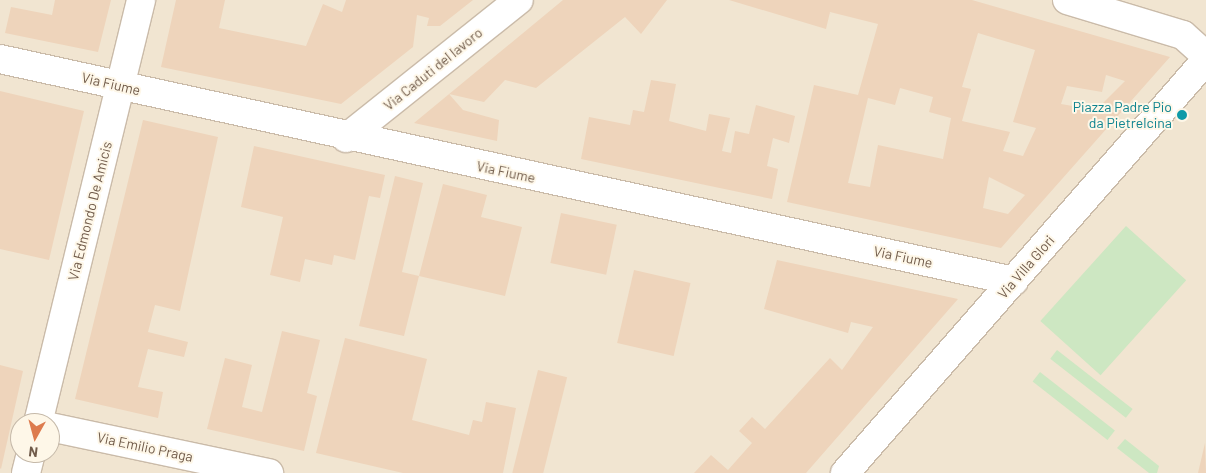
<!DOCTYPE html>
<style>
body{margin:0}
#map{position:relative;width:1206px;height:473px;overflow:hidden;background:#faf3e2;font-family:Barlow,sans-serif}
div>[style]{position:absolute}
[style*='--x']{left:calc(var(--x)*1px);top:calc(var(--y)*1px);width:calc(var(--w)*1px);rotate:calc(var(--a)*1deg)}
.residential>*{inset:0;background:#f1e5d1}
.green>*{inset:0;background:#cde7c2;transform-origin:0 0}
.building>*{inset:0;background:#eed4bb;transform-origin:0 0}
.roads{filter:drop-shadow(1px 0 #cabba9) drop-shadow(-1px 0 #cabba9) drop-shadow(0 1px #cabba9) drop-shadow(0 -1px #cabba9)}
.street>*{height:28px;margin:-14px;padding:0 14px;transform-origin:14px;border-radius:14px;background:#fff}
.dots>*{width:14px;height:14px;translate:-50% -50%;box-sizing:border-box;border:2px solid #fef7e8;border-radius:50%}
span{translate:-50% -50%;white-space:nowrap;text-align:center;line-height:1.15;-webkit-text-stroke:4px #fef7e8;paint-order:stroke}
.street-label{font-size:14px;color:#705b4a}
.culture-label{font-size:14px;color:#0d838f}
.right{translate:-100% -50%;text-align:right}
.north{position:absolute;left:10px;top:413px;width:50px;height:50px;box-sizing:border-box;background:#fef7e8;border:1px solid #c5b9a9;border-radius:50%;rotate:187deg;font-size:14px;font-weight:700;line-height:20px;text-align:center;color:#705b4a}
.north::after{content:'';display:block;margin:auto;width:18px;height:22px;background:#dd7b4e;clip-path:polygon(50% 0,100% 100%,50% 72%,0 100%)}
</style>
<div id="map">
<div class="residential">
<div style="clip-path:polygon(evenodd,0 0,1206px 0,1206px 473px,0 473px,0 0,20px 423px,50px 423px,50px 453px,20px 453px,20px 423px)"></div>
</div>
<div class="green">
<div style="left:1126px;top:226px;width:81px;height:128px;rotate:42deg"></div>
<div style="left:1057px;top:350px;width:96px;height:11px;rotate:38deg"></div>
<div style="left:1040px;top:372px;width:95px;height:12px;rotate:38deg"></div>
<div style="clip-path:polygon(1125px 439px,1159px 466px,1157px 473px,1149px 473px,1117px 448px)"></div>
</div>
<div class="building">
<div style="clip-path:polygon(55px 0,111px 0,98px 52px,5px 33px,11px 7px,52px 15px)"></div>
<div style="clip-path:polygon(176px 0,225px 0,219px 28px,306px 46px,323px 4px,342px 12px,346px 0,473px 0,440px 26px,427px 26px,429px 18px,417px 15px,413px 47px,341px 104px,161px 67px)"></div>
<div style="clip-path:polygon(563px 0,667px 0,641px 34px,625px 17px,536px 88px,505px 80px,484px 102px,449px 94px,463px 110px,499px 120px,497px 141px,414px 123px)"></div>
<div style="clip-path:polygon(evenodd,729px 0,972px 0,1170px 57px,1001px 248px,787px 202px,814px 85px,858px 95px,878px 24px,830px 12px,826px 29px,729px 0,978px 33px,1035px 50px,1013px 122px,1036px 128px,1023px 156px,1003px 151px,1010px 132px,962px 121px,971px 89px,962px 87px,978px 33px,729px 0,1106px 75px,1125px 81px,1096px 110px,1061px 104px,1067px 86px,1102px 92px,1106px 75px,729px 0,900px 88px,933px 97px,929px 112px,951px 118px,943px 159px,878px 145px,870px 187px,848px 183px,868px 98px,895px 105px,900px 88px,729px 0,989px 177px,1025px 195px,1008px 214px,983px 208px,989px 177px)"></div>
<div style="clip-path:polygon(651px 80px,676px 84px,669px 121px,706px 131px,709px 114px,730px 118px,722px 151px,731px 153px,735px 131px,749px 134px,756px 105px,795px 116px,789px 143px,773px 138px,767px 166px,778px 169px,772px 199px,581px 159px,589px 117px,630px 125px,633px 110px,644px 112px)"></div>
<div style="clip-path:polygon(0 91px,84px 111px,49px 260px,0 249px)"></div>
<div style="clip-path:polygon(143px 120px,218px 137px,180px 311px,155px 305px,148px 332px,188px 342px,184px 357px,148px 349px,138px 387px,163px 392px,158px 418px,75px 399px)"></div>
<div style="clip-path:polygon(254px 146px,385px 175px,380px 198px,369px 196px,355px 260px,334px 255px,332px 265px,305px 259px,300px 282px,270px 275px,283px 217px,241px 207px)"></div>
<div style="clip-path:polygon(395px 176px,423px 183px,402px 272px,419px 276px,404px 336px,359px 326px)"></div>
<div style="clip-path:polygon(443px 184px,487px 195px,481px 217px,522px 227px,505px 296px,419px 276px)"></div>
<div style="left:561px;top:213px;width:57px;height:51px;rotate:12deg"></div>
<div style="clip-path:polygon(777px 260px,958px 299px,806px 473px,694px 473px,711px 455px,728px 470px,752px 443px,739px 431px,752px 417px,765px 429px,830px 358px,842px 370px,873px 327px,851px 322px,848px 333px,764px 309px)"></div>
<div style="left:634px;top:270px;width:58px;height:75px;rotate:13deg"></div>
<div style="clip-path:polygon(282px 331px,320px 340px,307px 393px,317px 396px,304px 451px,207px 429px,225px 358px,252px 365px,242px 407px,262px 412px)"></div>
<div style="clip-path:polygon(345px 338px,427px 359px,412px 420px,469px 435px,473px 420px,482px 422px,486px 402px,516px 408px,503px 473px,403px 473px,316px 453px)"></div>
<div style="clip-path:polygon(0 365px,23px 371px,1px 469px,0 468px)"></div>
<div style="left:538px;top:370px;width:30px;height:106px;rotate:14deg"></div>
<div style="clip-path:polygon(1205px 443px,1206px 473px,1198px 473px)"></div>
</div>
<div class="roads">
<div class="street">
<div style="--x:1067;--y:0;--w:121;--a:16.8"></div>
<div style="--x:1183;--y:35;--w:31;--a:42"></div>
<div style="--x:0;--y:59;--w:1038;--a:12.35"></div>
<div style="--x:346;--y:138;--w:221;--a:-38.6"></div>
<div style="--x:38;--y:423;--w:435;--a:-76.3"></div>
<div style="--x:50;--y:427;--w:224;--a:11.9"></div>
<div style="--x:26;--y:473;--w:21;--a:-76"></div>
<div style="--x:845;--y:473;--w:549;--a:-48.84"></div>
</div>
</div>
<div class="dots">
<div style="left:1182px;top:115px;background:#0f9aa8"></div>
</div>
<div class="street-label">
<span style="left:433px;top:69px;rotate:-39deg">Via Caduti del lavoro</span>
<span style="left:111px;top:84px;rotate:13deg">Via Fiume</span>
<span style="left:506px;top:172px;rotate:12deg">Via Fiume</span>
<span style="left:90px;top:211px;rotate:-76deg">Via Edmondo De Amicis</span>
<span style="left:903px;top:257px;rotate:12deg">Via Fiume</span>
<span style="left:1026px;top:267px;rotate:-49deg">Via Villa Glori</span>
<span style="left:145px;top:447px;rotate:12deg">Via Emilio Praga</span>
</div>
<div class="culture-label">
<span class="right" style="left:1172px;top:115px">Piazza Padre Pio<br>da Pietrelcina</span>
</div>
<div class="north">N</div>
</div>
